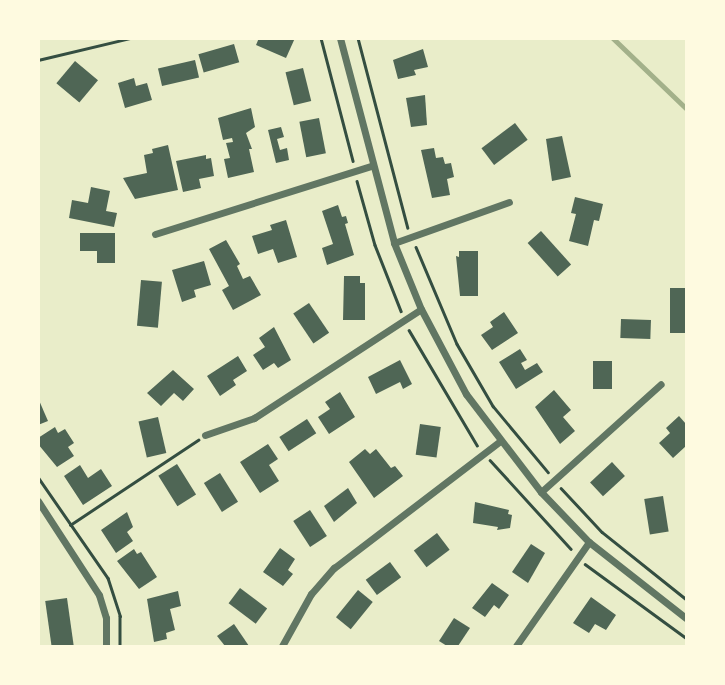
<!DOCTYPE html>
<style>
body{margin:0}
#map{position:relative;width:725px;height:685px;overflow:hidden;background:#e9edc9;font-family:Commissioner,sans-serif}
div>[style]{position:absolute}
[style*='--x']{left:calc(var(--x)*1px);top:calc(var(--y)*1px);width:calc(var(--w)*1px);rotate:calc(var(--a)*1deg)}
.stream>*{height:4.5px;margin:-2.25px;padding:0 2.25px;transform-origin:2.25px;border-radius:2.25px;background:#a3b18a}
.building>*{inset:0;background:#4f6655;transform-origin:0 0}
.path>*{height:2.5px;margin:-1.25px;padding:0 1.25px;transform-origin:1.25px;border-radius:1.25px;background:#344e41}
.minor>*{height:7px;margin:-3.5px;padding:0 3.5px;transform-origin:3.5px;border-radius:3.5px;background:#617663}
span{translate:-50% -50%;white-space:nowrap;text-align:center;line-height:1.15;-webkit-text-stroke:6px #fefae0;paint-order:stroke}
.frame{position:absolute;inset:0;border:40px solid #fefae0;pointer-events:none}
</style>
<div id="map">
<div class="stream">
<div style="--x:613;--y:38;--w:101;--a:43.8"></div>
</div>
<div class="building">
<div style="clip-path:polygon(259px 38px,295px 38px,286px 58px,256px 45px)"></div>
<div style="left:234px;top:44px;width:19px;height:37px;rotate:74deg"></div>
<div style="clip-path:polygon(423px 49px,428px 67px,414px 70px,416px 75px,398px 79px,393px 60px)"></div>
<div style="left:195px;top:60px;width:18px;height:38px;rotate:77deg"></div>
<div style="left:75px;top:61px;width:30px;height:29px;rotate:40deg"></div>
<div style="left:303px;top:68px;width:34px;height:18px;rotate:76deg"></div>
<div style="clip-path:polygon(134px 78px,136px 86px,147px 83px,152px 100px,125px 108px,118px 83px)"></div>
<div style="clip-path:polygon(425px 95px,427px 125px,411px 127px,406px 98px)"></div>
<div style="clip-path:polygon(251px 108px,255px 127px,246px 133px,252px 149px,249px 149px,254px 172px,228px 178px,224px 159px,230px 158px,226px 143px,233px 142px,232px 138px,223px 140px,218px 118px)"></div>
<div style="left:319px;top:118px;width:36px;height:20px;rotate:79deg"></div>
<div style="left:515px;top:123px;width:21px;height:42px;rotate:53deg"></div>
<div style="clip-path:polygon(281px 127px,284px 137px,277px 139px,280px 150px,287px 148px,289px 160px,276px 163px,268px 130px)"></div>
<div style="clip-path:polygon(562px 136px,571px 177px,552px 181px,546px 139px)"></div>
<div style="clip-path:polygon(168px 145px,178px 190px,135px 199px,123px 178px,147px 173px,144px 155px,153px 153px,152px 149px)"></div>
<div style="clip-path:polygon(434px 148px,436px 158px,443px 157px,445px 164px,451px 163px,454px 177px,447px 179px,450px 195px,432px 198px,421px 150px)"></div>
<div style="clip-path:polygon(206px 155px,206px 159px,211px 158px,214px 176px,199px 179px,201px 188px,183px 192px,176px 161px)"></div>
<div style="clip-path:polygon(91px 187px,110px 191px,106px 211px,117px 213px,114px 227px,69px 218px,72px 200px,88px 203px)"></div>
<div style="clip-path:polygon(575px 197px,603px 204px,599px 221px,594px 220px,588px 246px,569px 241px,576px 214px,571px 213px)"></div>
<div style="clip-path:polygon(338px 205px,342px 217px,346px 216px,348px 223px,345px 224px,354px 255px,327px 265px,322px 248px,333px 244px,322px 211px)"></div>
<div style="clip-path:polygon(286px 220px,297px 257px,278px 263px,273px 249px,258px 254px,252px 236px,272px 230px,270px 225px)"></div>
<div style="left:541px;top:231px;width:45px;height:18px;rotate:48deg"></div>
<div style="clip-path:polygon(80px 233px,115px 233px,115px 263px,97px 263px,97px 251px,80px 251px)"></div>
<div style="clip-path:polygon(226px 240px,240px 264px,237px 266px,243px 279px,250px 276px,261px 295px,233px 310px,222px 290px,229px 286px,209px 249px)"></div>
<div style="clip-path:polygon(459px 251px,478px 251px,478px 296px,460px 296px,456px 256px,459px 257px)"></div>
<div style="clip-path:polygon(204px 261px,211px 285px,194px 290px,196px 297px,182px 302px,172px 270px)"></div>
<div style="clip-path:polygon(344px 276px,360px 276px,360px 283px,365px 283px,365px 320px,343px 320px)"></div>
<div style="left:141px;top:280px;width:21px;height:46px;rotate:5deg"></div>
<div style="left:686px;top:288px;width:45px;height:16px;rotate:90deg"></div>
<div style="left:309px;top:303px;width:36px;height:19px;rotate:56deg"></div>
<div style="clip-path:polygon(504px 312px,518px 333px,492px 350px,481px 335px,493px 327px,490px 322px)"></div>
<div style="left:621px;top:319px;width:30px;height:19px;rotate:2deg"></div>
<div style="clip-path:polygon(274px 327px,291px 360px,278px 368px,274px 363px,263px 370px,253px 355px,265px 347px,259px 338px)"></div>
<div style="clip-path:polygon(520px 349px,527px 360px,521px 363px,525px 370px,537px 363px,543px 372px,516px 389px,499px 362px)"></div>
<div style="clip-path:polygon(238px 356px,247px 371px,233px 380px,236px 385px,220px 396px,207px 376px)"></div>
<div style="clip-path:polygon(400px 360px,412px 384px,403px 389px,400px 382px,376px 394px,368px 377px)"></div>
<div style="left:593px;top:361px;width:19px;height:28px"></div>
<div style="clip-path:polygon(173px 370px,194px 389px,183px 401px,174px 393px,161px 406px,147px 393px)"></div>
<div style="clip-path:polygon(554px 390px,571px 410px,563px 417px,575px 431px,560px 444px,535px 407px)"></div>
<div style="clip-path:polygon(340px 392px,355px 417px,329px 434px,318px 417px,330px 409px,325px 402px)"></div>
<div style="clip-path:polygon(38px 398px,48px 421px,38px 425px)"></div>
<div style="clip-path:polygon(679px 416px,686px 424px,686px 446px,673px 458px,659px 443px,670px 433px,666px 428px)"></div>
<div style="left:158px;top:417px;width:37px;height:20px;rotate:77deg"></div>
<div style="left:307px;top:419px;width:17px;height:33px;rotate:57deg"></div>
<div style="left:420px;top:424px;width:21px;height:31px;rotate:8deg"></div>
<div style="clip-path:polygon(55px 427px,58px 433px,65px 429px,74px 443px,68px 447px,74px 456px,57px 467px,38px 444px,38px 438px)"></div>
<div style="clip-path:polygon(268px 444px,278px 459px,269px 465px,279px 481px,260px 493px,240px 462px)"></div>
<div style="clip-path:polygon(365px 449px,370px 454px,376px 449px,391px 468px,395px 466px,403px 476px,374px 498px,349px 462px)"></div>
<div style="left:612px;top:462px;width:19px;height:30px;rotate:47deg"></div>
<div style="left:177px;top:464px;width:36px;height:22px;rotate:58deg"></div>
<div style="clip-path:polygon(80px 465px,88px 478px,101px 469px,112px 486px,83px 505px,64px 476px)"></div>
<div style="left:220px;top:473px;width:34px;height:19px;rotate:58deg"></div>
<div style="clip-path:polygon(348px 488px,357px 503px,334px 522px,324px 506px)"></div>
<div style="left:663px;top:496px;width:36px;height:19px;rotate:81deg"></div>
<div style="clip-path:polygon(475px 502px,509px 510px,508px 514px,512px 515px,510px 528px,497px 530px,498px 527px,473px 523px)"></div>
<div style="left:310px;top:510px;width:31px;height:20px;rotate:57deg"></div>
<div style="clip-path:polygon(127px 512px,133px 527px,127px 532px,133px 541px,116px 553px,101px 530px)"></div>
<div style="left:437px;top:533px;width:21px;height:29px;rotate:53deg"></div>
<div style="clip-path:polygon(531px 544px,545px 553px,528px 583px,512px 572px)"></div>
<div style="clip-path:polygon(280px 548px,295px 559px,288px 570px,293px 574px,283px 586px,263px 572px)"></div>
<div style="clip-path:polygon(134px 549px,137px 554px,141px 552px,157px 577px,139px 589px,117px 561px)"></div>
<div style="left:390px;top:562px;width:19px;height:30px;rotate:54deg"></div>
<div style="clip-path:polygon(492px 583px,509px 595px,499px 609px,494px 605px,485px 617px,472px 608px)"></div>
<div style="left:240px;top:588px;width:34px;height:19px;rotate:37deg"></div>
<div style="left:358px;top:590px;width:19px;height:35px;rotate:39deg"></div>
<div style="clip-path:polygon(178px 591px,181px 606px,170px 609px,175px 630px,166px 633px,167px 639px,154px 642px,147px 599px)"></div>
<div style="clip-path:polygon(591px 597px,616px 615px,606px 630px,595px 624px,589px 633px,573px 623px)"></div>
<div style="left:67px;top:598px;width:49px;height:22px;rotate:82deg"></div>
<div style="clip-path:polygon(454px 618px,470px 628px,458px 646px,447px 646px,439px 641px)"></div>
<div style="clip-path:polygon(234px 624px,249px 646px,225px 646px,217px 636px)"></div>
</div>
<div class="path">
<div style="--x:321;--y:38;--w:127;--a:75.4"></div>
<div style="--x:358;--y:38;--w:196;--a:75.3"></div>
<div style="--x:38;--y:60;--w:95;--a:-13.4"></div>
<div style="--x:357;--y:181;--w:66;--a:74.3"></div>
<div style="--x:375;--y:245;--w:71;--a:68.5"></div>
<div style="--x:416;--y:247;--w:105;--a:67.1"></div>
<div style="--x:457;--y:344;--w:72;--a:59.9"></div>
<div style="--x:493;--y:406;--w:86;--a:50.2"></div>
<div style="--x:409;--y:330;--w:134;--a:59.4"></div>
<div style="--x:490;--y:460;--w:120;--a:47.7"></div>
<div style="--x:38;--y:477;--w:123;--a:55.3"></div>
<div style="--x:108;--y:578;--w:40;--a:72"></div>
<div style="--x:120;--y:616;--w:30;--a:90"></div>
<div style="--x:561;--y:488;--w:60;--a:47"></div>
<div style="--x:602;--y:532;--w:107;--a:38.6"></div>
<div style="--x:70;--y:525;--w:154;--a:-33.6"></div>
<div style="--x:585;--y:564;--w:125;--a:36.2"></div>
</div>
<div class="minor">
<div style="--x:340;--y:38;--w:212;--a:75.2"></div>
<div style="--x:394;--y:243;--w:71;--a:67.8"></div>
<div style="--x:421;--y:309;--w:96;--a:62.1"></div>
<div style="--x:466;--y:394;--w:123;--a:52.6"></div>
<div style="--x:541;--y:492;--w:69;--a:46.2"></div>
<div style="--x:589;--y:542;--w:123;--a:38.1"></div>
<div style="--x:155;--y:234;--w:226;--a:-17.5"></div>
<div style="--x:394;--y:243;--w:122;--a:-19.6"></div>
<div style="--x:205;--y:435;--w:52;--a:-19.1"></div>
<div style="--x:254;--y:418;--w:199;--a:-33.1"></div>
<div style="--x:541;--y:492;--w:161;--a:-42"></div>
<div style="--x:38;--y:501;--w:112;--a:57"></div>
<div style="--x:99;--y:595;--w:24;--a:73"></div>
<div style="--x:106;--y:618;--w:28;--a:90"></div>
<div style="--x:282;--y:646;--w:60;--a:-60.9"></div>
<div style="--x:311;--y:594;--w:35;--a:-49"></div>
<div style="--x:334;--y:568;--w:208;--a:-37.4"></div>
<div style="--x:516;--y:646;--w:127;--a:-54.9"></div>
</div>
<div class="frame"></div>
</div>
